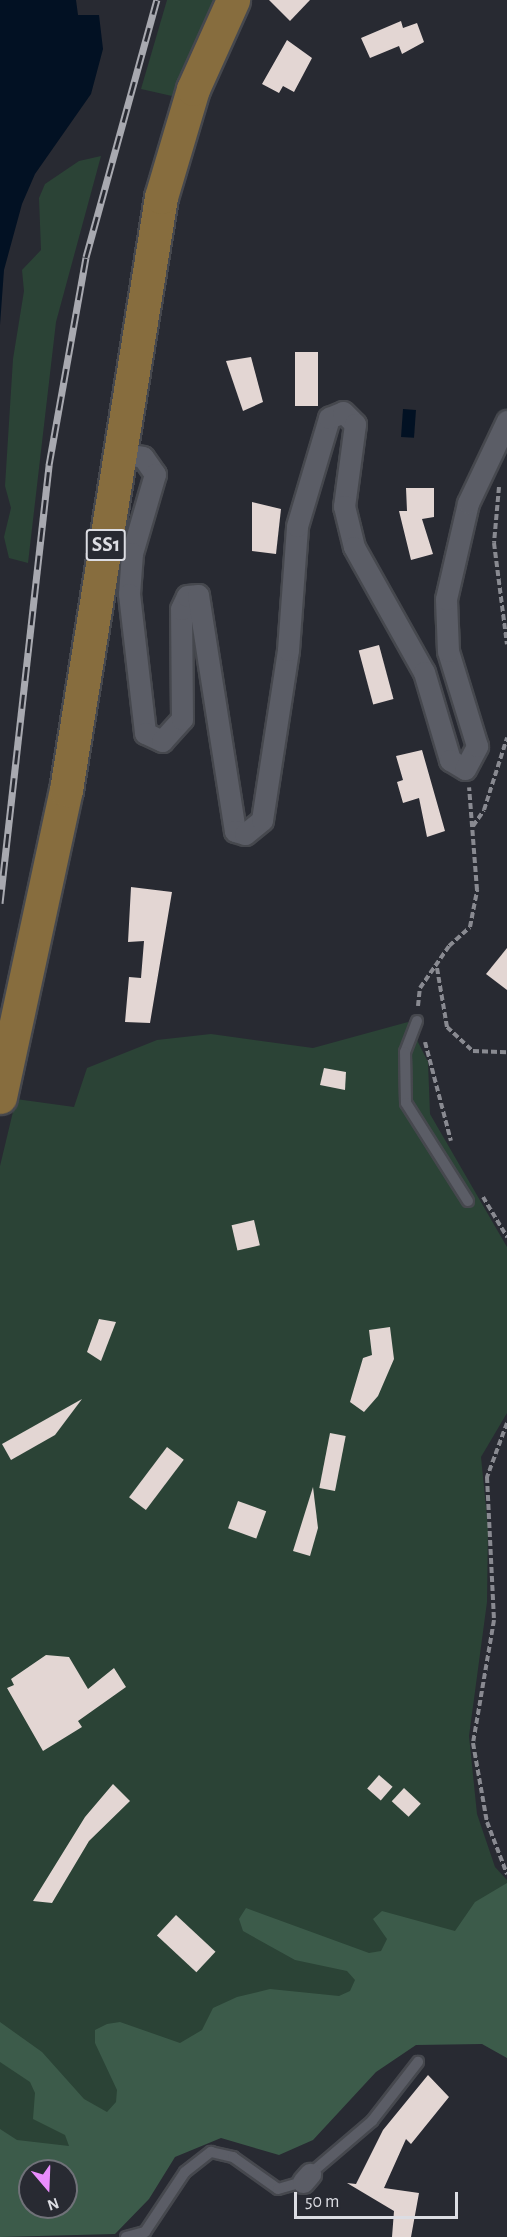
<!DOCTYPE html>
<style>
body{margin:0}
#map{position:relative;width:507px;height:2237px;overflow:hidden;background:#282a32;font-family:"Alegreya Sans",sans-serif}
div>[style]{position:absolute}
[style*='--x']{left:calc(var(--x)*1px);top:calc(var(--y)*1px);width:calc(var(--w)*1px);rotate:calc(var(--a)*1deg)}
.green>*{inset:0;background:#2b4336}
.forest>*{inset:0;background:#3c5b4a}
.water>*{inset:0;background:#021123;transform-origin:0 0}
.building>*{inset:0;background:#e3d6d3;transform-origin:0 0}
.path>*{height:4px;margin-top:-2px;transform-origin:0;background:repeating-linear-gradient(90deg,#898a91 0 6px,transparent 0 9px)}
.roads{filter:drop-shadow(2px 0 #46484e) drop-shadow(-2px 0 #46484e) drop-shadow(0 2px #46484e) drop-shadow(0 -2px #46484e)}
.lane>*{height:10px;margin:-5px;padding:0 5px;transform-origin:5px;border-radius:5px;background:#5b5d66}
.street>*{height:21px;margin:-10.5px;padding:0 10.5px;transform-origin:10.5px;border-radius:10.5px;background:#5b5d66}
.primary>*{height:33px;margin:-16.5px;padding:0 16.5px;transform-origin:16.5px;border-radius:16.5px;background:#876d3e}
.rail>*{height:7px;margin-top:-3.5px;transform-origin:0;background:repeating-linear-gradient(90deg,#282a32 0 14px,#a8a9b0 0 28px);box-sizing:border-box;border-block:2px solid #a8a9b0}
span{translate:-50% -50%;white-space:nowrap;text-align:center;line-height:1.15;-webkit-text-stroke:6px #282a32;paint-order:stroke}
.shield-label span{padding:2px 4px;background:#282a32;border:2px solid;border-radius:4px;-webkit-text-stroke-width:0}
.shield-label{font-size:21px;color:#dcdde3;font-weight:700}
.north{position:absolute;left:18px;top:2159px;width:60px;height:60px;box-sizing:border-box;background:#282a32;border:2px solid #707279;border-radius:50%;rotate:161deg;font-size:16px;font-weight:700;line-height:24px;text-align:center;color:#dcdde3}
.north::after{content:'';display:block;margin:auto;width:21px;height:27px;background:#ea8dfd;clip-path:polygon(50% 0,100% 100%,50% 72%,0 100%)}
.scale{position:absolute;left:294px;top:2192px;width:164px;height:27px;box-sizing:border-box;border:3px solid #dcdde3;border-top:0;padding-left:8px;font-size:18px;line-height:21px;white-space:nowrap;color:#dcdde3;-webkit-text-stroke:4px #282a32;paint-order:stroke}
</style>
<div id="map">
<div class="green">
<div style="clip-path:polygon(167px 0,215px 0,172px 96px,141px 89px)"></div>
<div style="clip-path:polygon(101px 156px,56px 322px,28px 563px,9px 558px,4px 537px,11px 508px,5px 486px,13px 359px,24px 291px,22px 270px,41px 250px,39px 198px,45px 184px,79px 161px)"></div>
<div style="clip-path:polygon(evenodd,408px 1022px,428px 1062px,430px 1114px,507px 1247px,507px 1413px,481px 1457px,488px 1527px,487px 1602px,469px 1736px,477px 1814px,495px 1867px,507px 1880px,507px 2026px,422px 2035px,163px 2154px,131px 2206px,0 2220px,0 1166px,16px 1099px,74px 1107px,87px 1068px,157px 1040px,211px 1034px,313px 1048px,408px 1022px,30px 2171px,66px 2171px,66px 2207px,30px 2207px,30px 2171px)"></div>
</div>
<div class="forest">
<div style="clip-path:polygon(evenodd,507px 1883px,507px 2058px,482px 2044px,416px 2045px,376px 2072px,313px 2140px,279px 2155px,221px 2138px,175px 2157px,149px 2199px,115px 2234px,0 2237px,0 2129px,17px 2140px,69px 2146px,65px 2135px,33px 2119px,35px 2093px,30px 2082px,0 2062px,0 2022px,42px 2052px,84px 2099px,107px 2112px,116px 2102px,117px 2090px,95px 2043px,95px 2030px,107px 2024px,120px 2022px,180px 2043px,202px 2030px,213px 2008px,237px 1997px,270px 1989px,339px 1996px,350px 1991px,355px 1980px,347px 1971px,295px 1960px,243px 1931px,239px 1919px,246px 1908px,369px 1953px,381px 1951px,387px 1939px,373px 1919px,382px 1911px,455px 1931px,475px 1902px,507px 1883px,30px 2171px,66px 2171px,66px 2207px,30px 2207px,30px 2171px)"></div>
</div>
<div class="water">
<div style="clip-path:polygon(0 0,76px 0,78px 15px,99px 15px,103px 49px,91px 94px,35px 174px,22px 204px,4px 270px,0 325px)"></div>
<div style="left:403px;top:409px;width:13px;height:28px;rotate:4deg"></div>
</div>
<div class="building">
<div style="clip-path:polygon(269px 0,310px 0,290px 21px)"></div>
<div style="clip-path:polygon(401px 21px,403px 28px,417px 23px,424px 42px,402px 54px,399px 46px,370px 58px,361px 38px)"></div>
<div style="clip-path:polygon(287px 40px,312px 58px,294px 92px,283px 86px,279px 93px,262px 84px)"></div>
<div style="left:318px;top:352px;width:54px;height:23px;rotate:90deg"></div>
<div style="clip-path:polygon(251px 357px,263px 402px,243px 411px,226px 361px)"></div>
<div style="clip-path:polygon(406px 488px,434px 488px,434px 517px,422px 519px,433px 554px,411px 560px,399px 511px,407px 511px)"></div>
<div style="clip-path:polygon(252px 502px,281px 509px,276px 554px,252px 551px)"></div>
<div style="left:379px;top:645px;width:56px;height:21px;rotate:75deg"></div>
<div style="clip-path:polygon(422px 750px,445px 831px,427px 837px,419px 798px,403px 803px,397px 782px,403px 780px,396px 756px)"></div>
<div style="clip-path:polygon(131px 887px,172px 892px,150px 1023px,125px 1022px,129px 977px,141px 978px,144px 941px,128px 942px)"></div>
<div style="clip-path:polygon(507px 948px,507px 990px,486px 974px)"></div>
<div style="clip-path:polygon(324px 1068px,346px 1072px,345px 1090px,320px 1085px)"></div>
<div style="left:254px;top:1220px;width:26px;height:23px;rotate:77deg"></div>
<div style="clip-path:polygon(99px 1319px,116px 1322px,101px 1361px,87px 1352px)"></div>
<div style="clip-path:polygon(390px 1327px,394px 1359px,378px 1396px,364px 1412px,350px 1402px,363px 1358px,372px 1355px,369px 1330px)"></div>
<div style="clip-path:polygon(82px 1399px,55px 1435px,11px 1460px,2px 1444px)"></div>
<div style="left:330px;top:1433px;width:16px;height:56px;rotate:11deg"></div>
<div style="left:167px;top:1447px;width:21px;height:63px;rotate:37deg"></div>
<div style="clip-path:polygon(313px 1487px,318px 1528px,310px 1556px,293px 1551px)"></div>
<div style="left:238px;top:1501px;width:30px;height:29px;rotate:20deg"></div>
<div style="clip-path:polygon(46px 1655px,69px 1657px,88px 1689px,114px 1668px,126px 1687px,78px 1721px,82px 1727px,43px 1751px,7px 1688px,14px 1685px,11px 1679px)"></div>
<div style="left:379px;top:1775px;width:18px;height:18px;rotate:41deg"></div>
<div style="clip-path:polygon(113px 1784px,130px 1801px,89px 1841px,52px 1903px,33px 1901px,85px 1817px)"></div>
<div style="left:404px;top:1788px;width:23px;height:18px;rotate:43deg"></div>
<div style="left:176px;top:1915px;width:54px;height:28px;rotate:43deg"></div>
<div style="clip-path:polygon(428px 2075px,449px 2097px,411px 2144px,406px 2139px,384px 2188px,419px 2193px,411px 2237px,392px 2237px,394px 2211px,347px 2183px,356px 2184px,383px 2130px)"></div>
</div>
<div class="path">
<div style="--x:499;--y:487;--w:56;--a:95.1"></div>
<div style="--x:494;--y:543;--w:102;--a:82.7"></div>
<div style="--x:473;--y:826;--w:19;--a:-55"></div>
<div style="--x:484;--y:810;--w:76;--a:-72.3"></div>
<div style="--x:437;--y:968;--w:60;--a:80.4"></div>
<div style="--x:447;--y:1027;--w:35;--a:43"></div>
<div style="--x:473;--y:1051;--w:34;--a:2"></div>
<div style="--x:418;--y:1006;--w:18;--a:-84"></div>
<div style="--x:420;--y:988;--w:51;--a:-55.4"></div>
<div style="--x:449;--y:946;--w:28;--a:-42"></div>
<div style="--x:470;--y:927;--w:38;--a:-79"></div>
<div style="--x:477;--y:890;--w:103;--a:-94.4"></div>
<div style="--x:425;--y:1042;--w:102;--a:75.3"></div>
<div style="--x:483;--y:1197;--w:47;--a:59"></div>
<div style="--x:507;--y:1423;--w:58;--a:110.3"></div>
<div style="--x:487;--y:1477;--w:143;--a:87.2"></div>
<div style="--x:494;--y:1620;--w:125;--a:99.7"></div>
<div style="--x:473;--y:1743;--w:80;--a:80"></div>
<div style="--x:487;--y:1822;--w:56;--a:69"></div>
</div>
<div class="roads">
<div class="lane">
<div style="--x:417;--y:1021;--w:33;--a:111"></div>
<div style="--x:405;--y:1052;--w:51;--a:88.9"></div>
<div style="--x:406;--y:1103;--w:116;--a:57.7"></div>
<div style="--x:310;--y:2174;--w:82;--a:-40.5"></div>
<div style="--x:372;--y:2121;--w:75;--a:-52.1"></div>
<div style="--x:126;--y:2237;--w:20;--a:-15"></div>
<div style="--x:145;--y:2232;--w:72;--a:-56.3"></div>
<div style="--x:185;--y:2172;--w:33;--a:-38"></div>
<div style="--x:211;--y:2152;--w:23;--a:13"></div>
<div style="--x:233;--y:2157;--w:55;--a:35.4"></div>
<div style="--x:278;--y:2189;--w:26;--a:-16"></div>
</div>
<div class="street">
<div style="--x:119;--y:453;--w:24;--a:9"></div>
<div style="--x:143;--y:457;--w:21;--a:55"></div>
<div style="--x:155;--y:474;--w:82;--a:106.2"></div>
<div style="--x:132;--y:553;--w:41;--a:94.2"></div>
<div style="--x:129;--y:594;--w:140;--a:83.4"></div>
<div style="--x:145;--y:733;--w:19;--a:25"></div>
<div style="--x:162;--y:741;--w:30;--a:-48"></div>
<div style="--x:182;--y:719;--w:110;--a:-90.5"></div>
<div style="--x:181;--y:609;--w:14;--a:-65"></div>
<div style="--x:187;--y:596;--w:11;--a:-5"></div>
<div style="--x:198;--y:595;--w:239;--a:81.1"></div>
<div style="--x:235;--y:831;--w:10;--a:17"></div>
<div style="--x:245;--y:834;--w:22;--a:-39"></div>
<div style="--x:262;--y:820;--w:172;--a:-81.3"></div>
<div style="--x:288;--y:650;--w:124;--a:-85.8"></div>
<div style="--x:297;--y:526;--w:113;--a:-73.5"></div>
<div style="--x:329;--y:418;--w:15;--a:-23"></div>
<div style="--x:343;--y:412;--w:17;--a:45"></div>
<div style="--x:355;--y:424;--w:83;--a:97.6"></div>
<div style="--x:344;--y:506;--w:42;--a:76.3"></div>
<div style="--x:354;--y:547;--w:143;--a:60.8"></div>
<div style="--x:424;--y:672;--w:92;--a:73.5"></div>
<div style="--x:450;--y:760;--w:17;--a:31"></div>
<div style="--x:465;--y:769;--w:26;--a:-62"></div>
<div style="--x:477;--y:746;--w:99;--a:-107"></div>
<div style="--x:448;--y:651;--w:52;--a:-92.2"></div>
<div style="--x:446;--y:599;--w:98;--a:-77.1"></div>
<div style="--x:468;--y:503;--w:91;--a:-64.6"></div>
<div style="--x:303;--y:2182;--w:11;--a:-49"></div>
</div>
<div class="primary">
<div style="--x:0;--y:1097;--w:314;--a:-77.9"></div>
<div style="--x:66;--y:790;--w:601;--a:-80.9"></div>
<div style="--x:161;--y:197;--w:113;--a:-73.5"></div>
<div style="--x:193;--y:89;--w:98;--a:-65.8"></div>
</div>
</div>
<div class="rail">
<div style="--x:0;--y:903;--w:441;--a:-83.6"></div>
<div style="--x:49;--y:465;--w:211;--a:-79.9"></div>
<div style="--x:86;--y:257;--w:267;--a:-74.6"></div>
</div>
<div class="shield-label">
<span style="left:106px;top:545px">SS1</span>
</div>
<div class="north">N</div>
<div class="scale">50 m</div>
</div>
